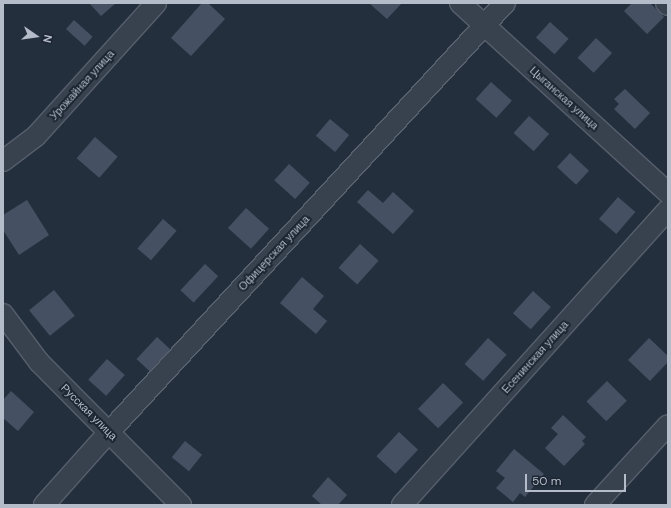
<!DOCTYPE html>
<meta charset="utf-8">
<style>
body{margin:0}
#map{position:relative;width:671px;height:508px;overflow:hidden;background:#242f3e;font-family:"DM Sans",sans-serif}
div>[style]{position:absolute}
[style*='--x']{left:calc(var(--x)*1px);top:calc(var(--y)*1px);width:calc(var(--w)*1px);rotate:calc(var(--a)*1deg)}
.building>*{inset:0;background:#455162;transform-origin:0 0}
.roads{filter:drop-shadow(1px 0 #565f6c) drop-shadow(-1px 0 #565f6c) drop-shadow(0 1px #565f6c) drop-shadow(0 -1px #565f6c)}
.minor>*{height:20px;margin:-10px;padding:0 10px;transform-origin:10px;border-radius:10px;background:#38414e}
span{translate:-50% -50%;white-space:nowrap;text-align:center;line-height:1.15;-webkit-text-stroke:4px #1d2633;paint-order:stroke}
.street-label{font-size:11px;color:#b4bcc9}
.frame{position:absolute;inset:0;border:4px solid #b4bcc9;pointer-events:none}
.north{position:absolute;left:16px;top:16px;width:40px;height:40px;-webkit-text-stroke:3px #1d2633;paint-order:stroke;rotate:103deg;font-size:11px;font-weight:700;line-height:16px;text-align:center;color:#b4bcc9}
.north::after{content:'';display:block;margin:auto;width:14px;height:18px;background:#b4bcc9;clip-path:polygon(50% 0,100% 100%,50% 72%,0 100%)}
.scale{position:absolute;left:525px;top:474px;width:101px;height:18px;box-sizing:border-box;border:2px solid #b4bcc9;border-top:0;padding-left:5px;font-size:12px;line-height:14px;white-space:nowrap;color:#b4bcc9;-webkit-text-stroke:3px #1d2633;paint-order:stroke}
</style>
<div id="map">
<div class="building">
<div style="clip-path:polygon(89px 3px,116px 3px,101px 16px)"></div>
<div style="clip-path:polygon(202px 3px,208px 3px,225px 19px,191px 56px,171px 38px)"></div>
<div style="clip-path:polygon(369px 3px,402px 3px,387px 19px)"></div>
<div style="clip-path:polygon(632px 3px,650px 3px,664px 17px,647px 34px,624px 11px)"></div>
<div style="left:74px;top:20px;width:25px;height:12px;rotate:42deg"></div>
<div style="left:550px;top:22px;width:25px;height:21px;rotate:42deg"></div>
<div style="left:596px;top:38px;width:22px;height:27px;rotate:43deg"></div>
<div style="left:491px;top:82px;width:28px;height:23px;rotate:42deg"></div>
<div style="clip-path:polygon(625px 89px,650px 113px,635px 129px,614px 109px,619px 104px,614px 99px)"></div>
<div style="left:529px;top:116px;width:27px;height:23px;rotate:42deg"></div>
<div style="left:330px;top:119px;width:25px;height:22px;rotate:40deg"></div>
<div style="left:95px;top:137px;width:30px;height:28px;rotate:41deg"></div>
<div style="left:570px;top:153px;width:26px;height:19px;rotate:43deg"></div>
<div style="left:289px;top:164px;width:28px;height:22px;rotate:42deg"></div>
<div style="clip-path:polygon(368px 190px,383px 203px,393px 192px,414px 211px,393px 234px,357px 202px)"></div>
<div style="left:618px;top:197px;width:23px;height:29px;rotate:41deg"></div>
<div style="clip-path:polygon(27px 200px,49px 235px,19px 255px,3px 230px,3px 215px)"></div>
<div style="left:246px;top:208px;width:31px;height:27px;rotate:42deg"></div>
<div style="left:163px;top:219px;width:18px;height:39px;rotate:41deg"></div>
<div style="left:360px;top:244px;width:25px;height:32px;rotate:42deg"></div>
<div style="left:205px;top:264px;width:18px;height:36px;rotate:43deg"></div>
<div style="clip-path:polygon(302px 277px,324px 296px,313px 309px,327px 321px,316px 334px,280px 303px)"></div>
<div style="left:54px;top:290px;width:33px;height:32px;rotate:51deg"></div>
<div style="left:533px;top:291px;width:24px;height:30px;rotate:42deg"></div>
<div style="left:157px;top:337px;width:18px;height:30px;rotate:43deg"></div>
<div style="left:488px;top:338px;width:25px;height:35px;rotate:42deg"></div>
<div style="clip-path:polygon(649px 338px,668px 356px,668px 362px,650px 381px,628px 360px)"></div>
<div style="left:107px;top:359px;width:24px;height:28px;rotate:42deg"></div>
<div style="left:607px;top:381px;width:28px;height:29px;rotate:45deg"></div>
<div style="left:443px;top:383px;width:28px;height:36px;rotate:44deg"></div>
<div style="clip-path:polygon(11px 391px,34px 412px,18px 431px,3px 418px,3px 400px)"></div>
<div style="clip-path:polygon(563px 415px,586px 437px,582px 441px,585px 444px,564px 466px,545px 448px,558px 434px,551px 428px)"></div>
<div style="left:399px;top:432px;width:26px;height:33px;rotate:43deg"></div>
<div style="left:185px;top:441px;width:22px;height:21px;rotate:39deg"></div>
<div style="clip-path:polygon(514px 449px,544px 474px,525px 497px,520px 493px,513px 502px,496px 488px,505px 478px,496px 471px)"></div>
<div style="clip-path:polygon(328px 477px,347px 495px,338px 505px,322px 505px,312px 496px)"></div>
</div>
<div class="roads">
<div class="minor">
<div style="--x:460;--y:3;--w:282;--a:42.4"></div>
<div style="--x:666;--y:3;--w:3;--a:45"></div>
<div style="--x:3;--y:161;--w:41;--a:-37.1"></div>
<div style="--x:36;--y:136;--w:179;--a:-47.9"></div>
<div style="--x:3;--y:314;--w:60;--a:53.1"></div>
<div style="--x:39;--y:362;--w:202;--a:45.2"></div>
<div style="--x:44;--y:505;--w:98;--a:-48.3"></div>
<div style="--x:109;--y:432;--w:584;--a:-47.29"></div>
<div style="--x:402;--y:505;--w:397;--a:-48"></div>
<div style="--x:595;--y:505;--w:108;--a:-47.6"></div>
</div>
</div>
<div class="street-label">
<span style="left:82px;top:85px;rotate:-48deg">Урожайная улица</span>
<span style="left:564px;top:98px;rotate:42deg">Цыганская улица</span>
<span style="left:274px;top:253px;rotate:-47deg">Офицерская улица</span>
<span style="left:535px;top:357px;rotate:-48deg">Есенинская улица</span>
<span style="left:89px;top:412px;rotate:45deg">Русская улица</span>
</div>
<div class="frame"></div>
<div class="north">N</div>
<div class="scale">50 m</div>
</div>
